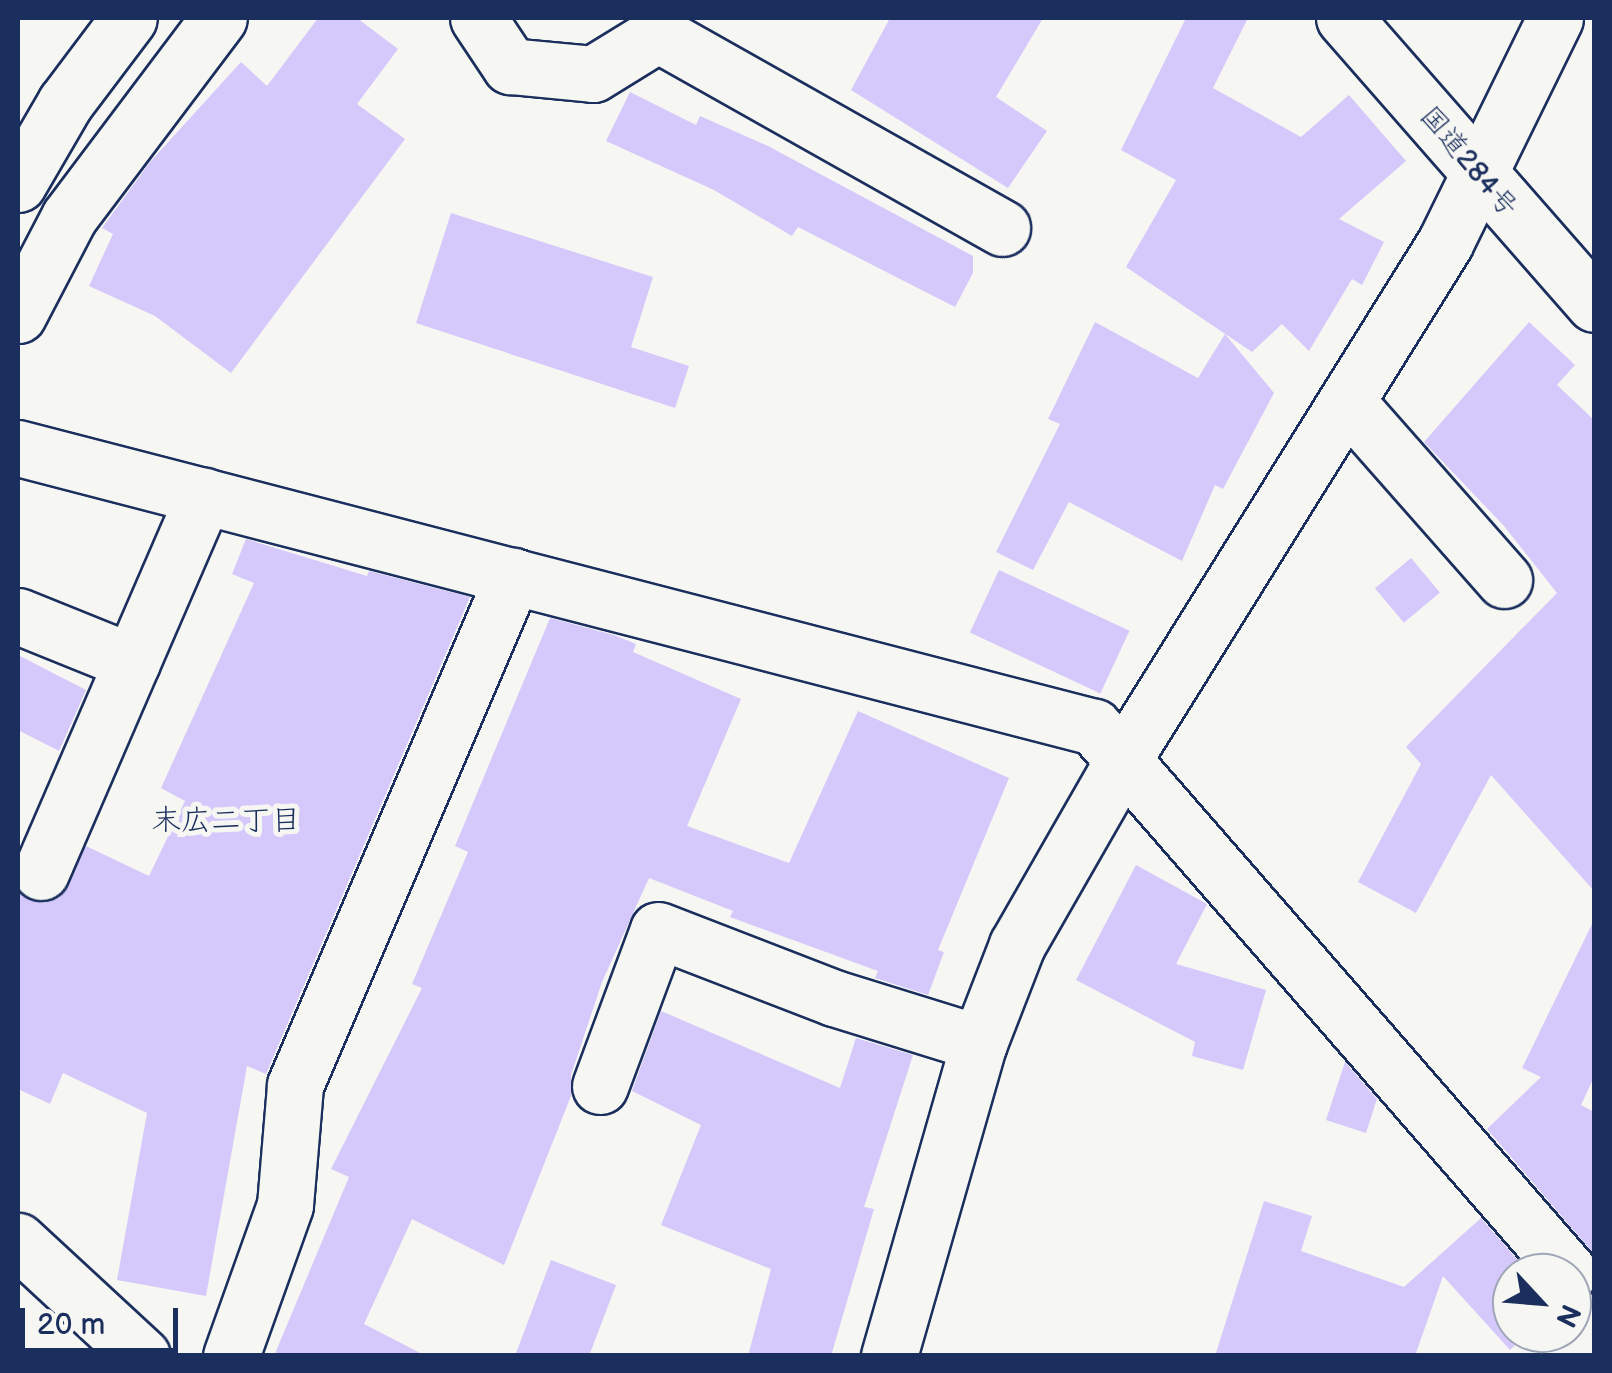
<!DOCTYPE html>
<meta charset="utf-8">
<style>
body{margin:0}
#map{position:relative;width:1612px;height:1373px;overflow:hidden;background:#f6f6f2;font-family:"Balsamiq Sans","Klee One",sans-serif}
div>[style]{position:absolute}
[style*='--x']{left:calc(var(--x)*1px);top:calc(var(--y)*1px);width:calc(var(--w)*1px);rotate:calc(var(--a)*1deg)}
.building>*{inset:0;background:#d5c9fb;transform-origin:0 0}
.roads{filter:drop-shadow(2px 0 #1b2f5e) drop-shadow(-2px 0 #1b2f5e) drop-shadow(0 2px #1b2f5e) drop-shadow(0 -2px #1b2f5e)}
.minor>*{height:55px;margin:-27.5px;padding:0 27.5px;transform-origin:27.5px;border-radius:27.5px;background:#f6f6f2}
.highway>*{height:55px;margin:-27.5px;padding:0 27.5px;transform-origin:27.5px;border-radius:27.5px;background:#f6f6f2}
span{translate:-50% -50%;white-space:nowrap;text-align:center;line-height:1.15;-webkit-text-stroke:10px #f6f6f2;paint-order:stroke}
.street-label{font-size:28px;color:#1b2f5e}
.neighbourhood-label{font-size:30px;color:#1b2f5e}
.frame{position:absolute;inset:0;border:20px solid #1b2f5e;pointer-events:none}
.north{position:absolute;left:1492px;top:1253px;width:100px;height:100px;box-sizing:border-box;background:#f6f6f2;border:2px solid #9ea6b7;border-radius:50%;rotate:116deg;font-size:28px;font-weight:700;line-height:40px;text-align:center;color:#1b2f5e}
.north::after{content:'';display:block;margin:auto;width:35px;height:45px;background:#1b2f5e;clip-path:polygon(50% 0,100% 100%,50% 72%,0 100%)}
.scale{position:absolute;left:20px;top:1308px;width:158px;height:45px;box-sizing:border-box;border:5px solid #1b2f5e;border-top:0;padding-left:12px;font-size:30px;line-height:35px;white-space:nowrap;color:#1b2f5e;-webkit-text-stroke:8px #f6f6f2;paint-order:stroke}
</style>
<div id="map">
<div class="building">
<div style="clip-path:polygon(318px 18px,357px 18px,398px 49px,357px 104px,405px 139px,231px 373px,155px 316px,89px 286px,113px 234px,102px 228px,150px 162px,241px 62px,267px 86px)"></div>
<div style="clip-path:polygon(890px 18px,1043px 18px,996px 97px,1047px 131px,1008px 188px,851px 90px)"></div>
<div style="clip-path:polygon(1186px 18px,1248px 18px,1213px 88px,1301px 137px,1349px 95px,1406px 161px,1339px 219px,1384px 242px,1362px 285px,1352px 279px,1309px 351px,1282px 324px,1252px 352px,1126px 267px,1176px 180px,1121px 150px)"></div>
<div style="clip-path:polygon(630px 92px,696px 125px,700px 116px,768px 146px,973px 256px,973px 273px,955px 307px,798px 227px,792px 236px,714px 190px,606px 141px)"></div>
<div style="clip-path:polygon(451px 213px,653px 277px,631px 347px,689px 366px,675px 408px,416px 323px)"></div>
<div style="clip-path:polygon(1095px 322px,1198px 378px,1225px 334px,1274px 393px,1223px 489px,1215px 485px,1182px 561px,1069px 502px,1033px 570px,996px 552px,1060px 424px,1048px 419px)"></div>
<div style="clip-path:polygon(1529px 322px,1575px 365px,1557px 385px,1594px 420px,1594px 891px,1491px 775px,1416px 913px,1358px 882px,1421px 764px,1406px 747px,1557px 593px,1504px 526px,1424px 442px)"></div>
<div style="clip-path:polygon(246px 539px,367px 576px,369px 571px,470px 597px,266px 1074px,247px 1066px,206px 1296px,117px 1280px,147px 1113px,63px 1073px,50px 1104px,18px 1089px,18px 892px,44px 903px,59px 898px,86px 846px,149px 876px,185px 801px,161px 788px,254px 583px,232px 574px)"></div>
<div style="left:1411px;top:558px;width:45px;height:47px;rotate:50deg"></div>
<div style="left:999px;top:570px;width:144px;height:69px;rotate:25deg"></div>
<div style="clip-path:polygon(550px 618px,614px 635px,636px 644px,633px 652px,741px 699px,687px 826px,789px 863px,858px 711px,1009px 778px,938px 950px,944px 952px,928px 995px,875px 978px,878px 971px,730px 917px,733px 911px,649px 878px,602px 982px,571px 1075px,571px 1096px,504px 1265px,412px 1219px,364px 1324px,426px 1356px,274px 1356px,349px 1177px,331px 1169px,422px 988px,412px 984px,468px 852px,455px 846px)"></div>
<div style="clip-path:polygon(18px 655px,86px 690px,59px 751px,18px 730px)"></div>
<div style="clip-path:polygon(1136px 865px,1207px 904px,1176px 964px,1266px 990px,1243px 1070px,1192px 1056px,1195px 1042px,1076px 980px)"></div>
<div style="clip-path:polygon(1594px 920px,1594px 1077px,1581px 1105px,1594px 1112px,1594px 1254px,1487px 1129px,1541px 1077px,1522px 1068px)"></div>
<div style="clip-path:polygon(661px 1011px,840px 1088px,856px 1038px,913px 1055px,864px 1207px,874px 1209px,831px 1356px,748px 1356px,771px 1269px,661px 1225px,701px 1125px,632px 1091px)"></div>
<div style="clip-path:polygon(1345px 1062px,1377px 1099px,1366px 1133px,1326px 1120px)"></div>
<div style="clip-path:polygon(1264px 1201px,1312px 1216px,1301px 1251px,1404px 1287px,1481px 1218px,1529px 1273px,1512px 1273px,1512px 1333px,1528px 1333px,1510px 1350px,1443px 1276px,1415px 1356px,1215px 1356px)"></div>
<div style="clip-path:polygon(551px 1260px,616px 1285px,589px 1356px,515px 1356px)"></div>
</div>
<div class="roads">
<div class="minor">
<div style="--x:478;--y:18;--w:58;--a:56.3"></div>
<div style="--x:510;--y:66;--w:83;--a:5.5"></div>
<div style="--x:593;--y:74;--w:76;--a:-31.6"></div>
<div style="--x:658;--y:34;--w:395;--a:29.4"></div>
<div style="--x:18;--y:184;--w:94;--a:-59.9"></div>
<div style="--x:65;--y:103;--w:106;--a:-53"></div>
<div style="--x:18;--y:315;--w:110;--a:-62.5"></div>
<div style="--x:69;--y:217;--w:249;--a:-53"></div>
<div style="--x:1348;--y:403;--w:236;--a:48.6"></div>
<div style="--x:18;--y:448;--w:1112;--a:14.54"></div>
<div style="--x:1094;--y:727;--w:724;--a:48.92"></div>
<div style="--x:18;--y:616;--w:123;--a:22"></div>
<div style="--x:41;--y:872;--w:410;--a:-66.6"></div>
<div style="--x:600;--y:1086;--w:166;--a:-69.6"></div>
<div style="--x:658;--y:930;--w:189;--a:21.1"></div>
<div style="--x:834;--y:998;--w:152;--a:17.2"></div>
<div style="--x:18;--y:1241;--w:169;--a:42.8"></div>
<div style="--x:231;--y:1356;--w:160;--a:-70.3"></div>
<div style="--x:285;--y:1205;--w:120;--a:-85.2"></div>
<div style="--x:295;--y:1085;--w:554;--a:-66.81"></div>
<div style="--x:889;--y:1356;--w:326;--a:-74"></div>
<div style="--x:979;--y:1043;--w:105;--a:-68.8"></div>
<div style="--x:1017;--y:945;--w:215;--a:-60.2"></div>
<div style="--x:1124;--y:758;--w:607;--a:-58.06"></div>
<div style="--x:1445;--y:243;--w:250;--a:-63.9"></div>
</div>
<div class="highway">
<div style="--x:1344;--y:18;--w:380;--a:48.8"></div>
</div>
</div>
<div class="street-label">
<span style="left:1468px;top:162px;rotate:50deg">国道284号</span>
</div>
<div class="neighbourhood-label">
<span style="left:226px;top:821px">末広二丁目</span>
</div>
<div class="frame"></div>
<div class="north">N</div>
<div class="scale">20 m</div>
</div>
